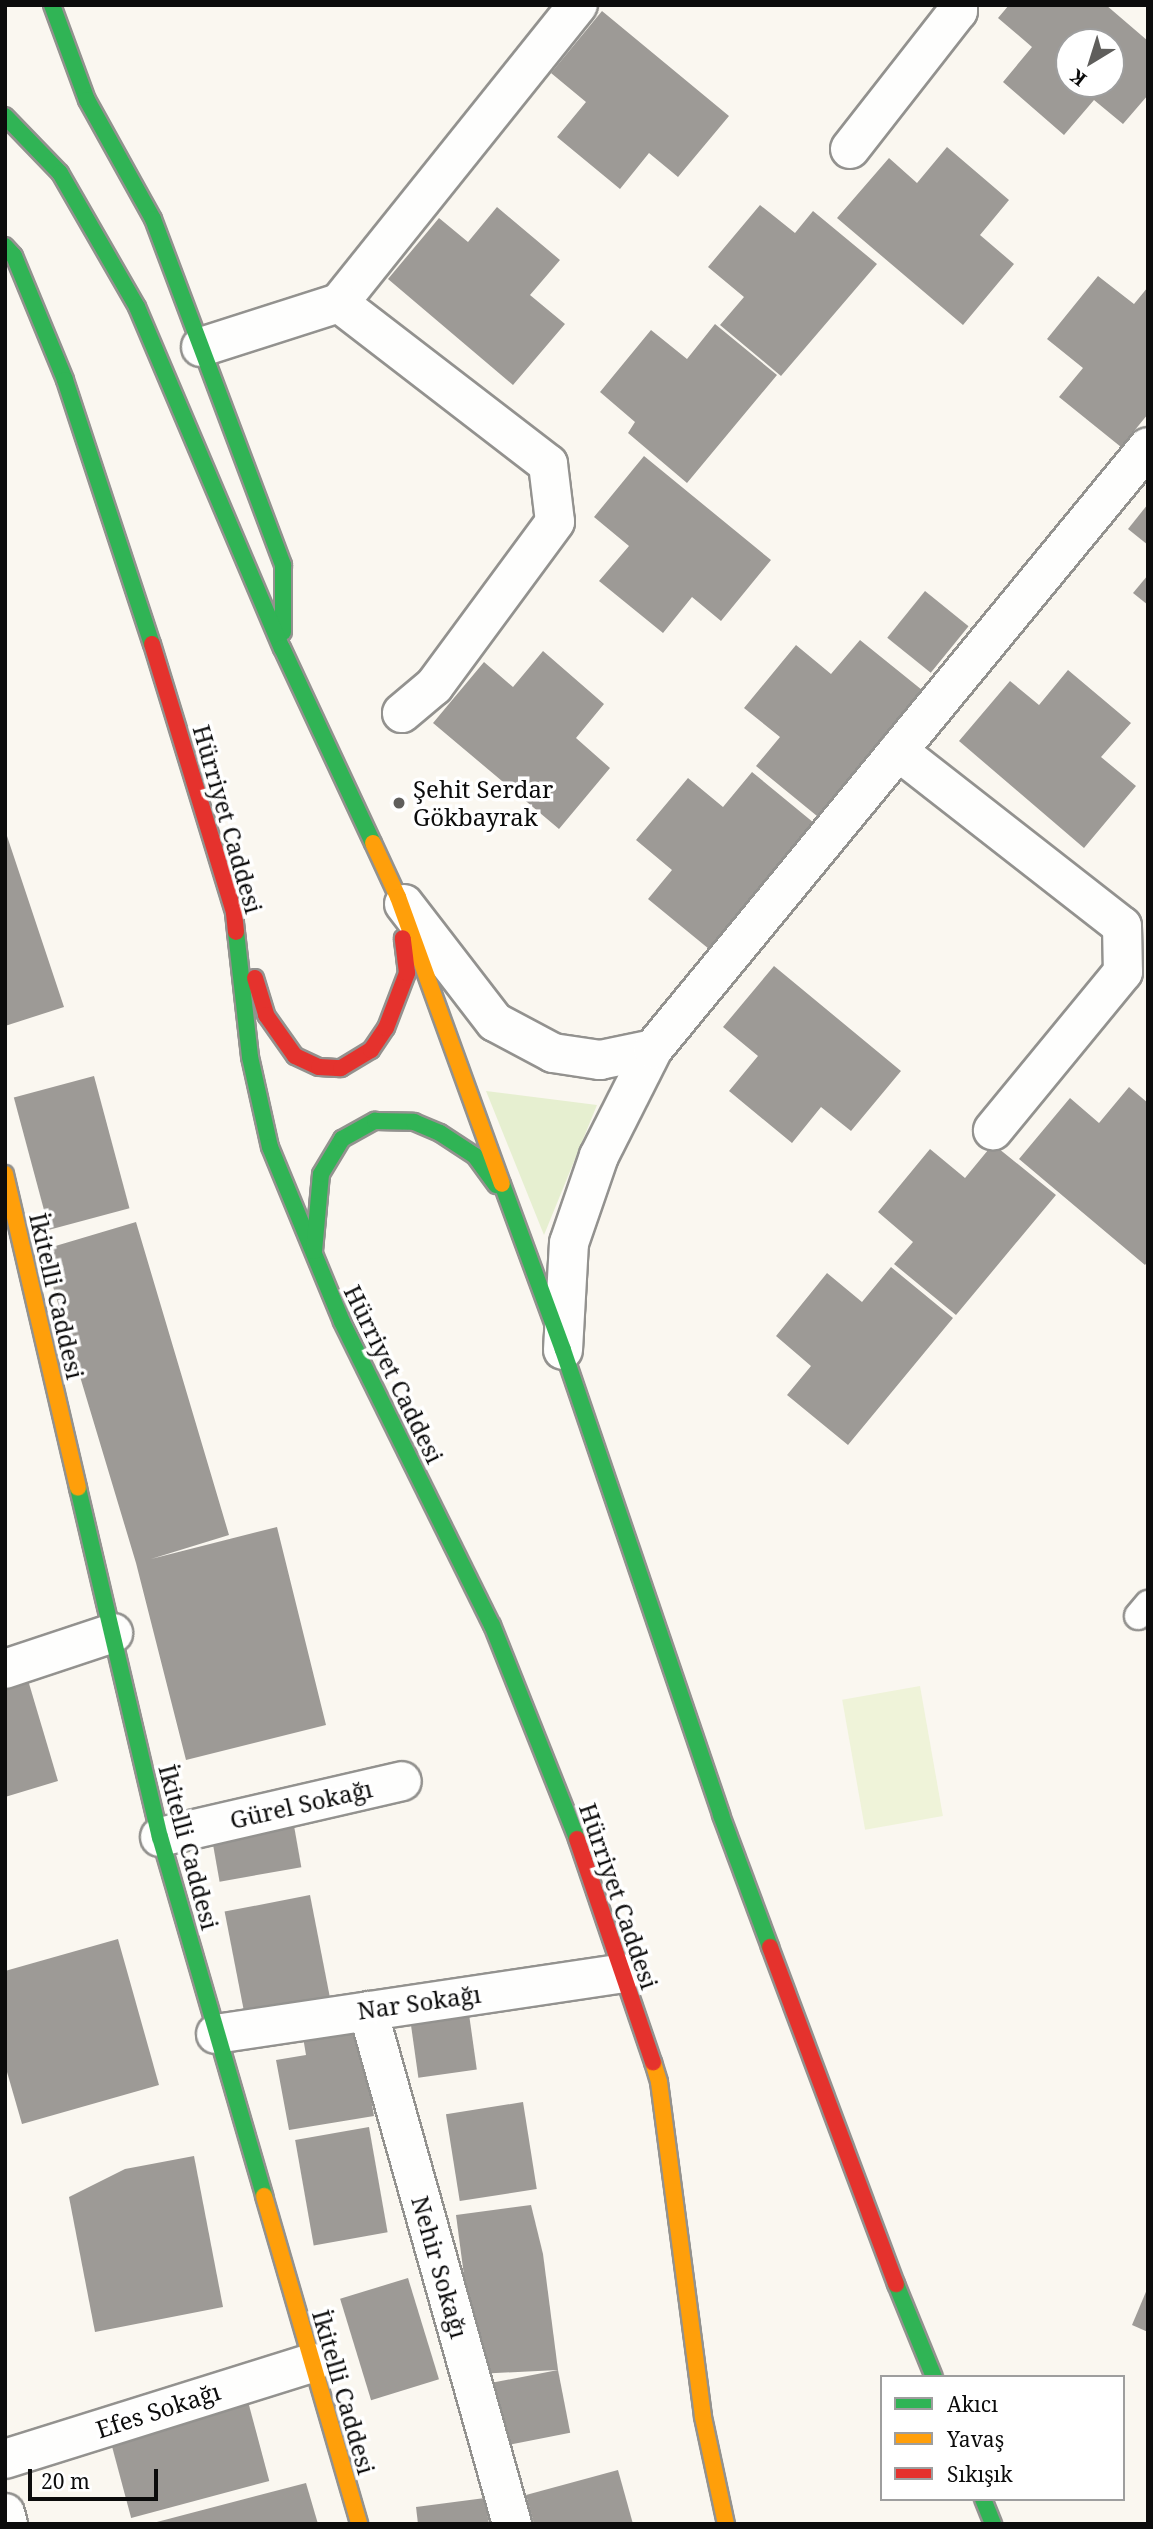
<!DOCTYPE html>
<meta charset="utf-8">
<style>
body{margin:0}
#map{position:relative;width:1153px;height:2529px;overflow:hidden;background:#faf7f0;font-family:"Noto Serif",serif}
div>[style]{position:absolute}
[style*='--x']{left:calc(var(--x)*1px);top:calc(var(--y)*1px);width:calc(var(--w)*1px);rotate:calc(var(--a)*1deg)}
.green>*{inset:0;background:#e6efd0}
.pitch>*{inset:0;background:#eff3d9;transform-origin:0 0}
.building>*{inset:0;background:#9d9a96;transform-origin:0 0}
.roads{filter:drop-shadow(2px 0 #93928f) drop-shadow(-2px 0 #93928f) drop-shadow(0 2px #93928f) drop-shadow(0 -2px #93928f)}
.lane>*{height:26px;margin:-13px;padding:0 13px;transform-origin:13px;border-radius:13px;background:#fefefd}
.street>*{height:38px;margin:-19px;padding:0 19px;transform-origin:19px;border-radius:19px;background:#fefefd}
.fast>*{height:16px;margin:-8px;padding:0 8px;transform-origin:8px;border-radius:8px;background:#30b455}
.slow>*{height:16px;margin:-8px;padding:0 8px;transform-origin:8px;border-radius:8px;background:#ff9f0a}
.jam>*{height:16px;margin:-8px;padding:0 8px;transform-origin:8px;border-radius:8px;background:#e5322d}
.dots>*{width:19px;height:19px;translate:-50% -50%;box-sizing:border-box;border:4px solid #fff;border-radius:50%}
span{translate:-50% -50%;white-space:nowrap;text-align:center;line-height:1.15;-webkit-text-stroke:7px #fff;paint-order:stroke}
.poi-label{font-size:24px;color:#0c0c0c}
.left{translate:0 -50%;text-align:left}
.street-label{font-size:24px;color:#0c0c0c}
.frame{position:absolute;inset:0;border:7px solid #0c0c0c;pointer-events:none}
.legend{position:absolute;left:880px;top:2375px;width:245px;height:126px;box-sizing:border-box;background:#fff;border:2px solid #9e9e9e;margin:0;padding:9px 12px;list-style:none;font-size:21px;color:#0c0c0c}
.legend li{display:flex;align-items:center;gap:14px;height:35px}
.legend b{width:35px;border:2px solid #9e9e9e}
.north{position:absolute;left:1055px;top:28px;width:70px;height:70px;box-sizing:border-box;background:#fff;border:2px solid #9e9e9e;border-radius:50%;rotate:218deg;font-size:19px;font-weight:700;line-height:28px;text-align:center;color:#0c0c0c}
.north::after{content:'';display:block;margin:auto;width:24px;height:32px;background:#5f5e5c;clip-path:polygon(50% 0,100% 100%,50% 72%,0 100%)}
.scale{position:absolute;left:28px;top:2469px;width:130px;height:32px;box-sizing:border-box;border:4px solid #0c0c0c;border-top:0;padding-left:9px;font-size:21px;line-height:24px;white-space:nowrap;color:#0c0c0c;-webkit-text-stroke:5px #fff;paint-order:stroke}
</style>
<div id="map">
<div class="green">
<div style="clip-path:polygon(486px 1091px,597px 1105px,544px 1235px)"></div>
</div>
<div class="pitch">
<div style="left:920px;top:1686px;width:132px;height:79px;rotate:80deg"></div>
</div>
<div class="building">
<div style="clip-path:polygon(evenodd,1009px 5px,1106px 5px,1148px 41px,1148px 95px,1123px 124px,1094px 100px,1064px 135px,1003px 82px,1032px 47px,998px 18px,1009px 5px,1069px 42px,1111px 42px,1111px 84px,1069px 84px,1069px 42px)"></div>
<div style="clip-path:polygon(602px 11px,729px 116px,678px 177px,649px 153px,620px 189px,557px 137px,586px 102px,551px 73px)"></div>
<div style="clip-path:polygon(947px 147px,1009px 200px,980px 235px,1014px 264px,963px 325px,837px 218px,889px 158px,917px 183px)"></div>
<div style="clip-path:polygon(760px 205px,795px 233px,813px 211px,877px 264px,781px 376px,720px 325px,744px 297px,708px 267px)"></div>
<div style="clip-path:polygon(497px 207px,560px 260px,530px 295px,565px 324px,513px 385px,388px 279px,439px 218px,468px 242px)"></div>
<div style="clip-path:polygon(1098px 276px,1134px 304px,1148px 287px,1148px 414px,1121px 447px,1059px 397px,1083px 368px,1047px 339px)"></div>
<div style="clip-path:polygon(715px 324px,777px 375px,687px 483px,628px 433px,635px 422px,600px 392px,651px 330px,687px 359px)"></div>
<div style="clip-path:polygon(644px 456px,771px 560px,721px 621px,692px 597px,663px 633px,599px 581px,629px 546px,594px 517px)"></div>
<div style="clip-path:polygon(1148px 504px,1148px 545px,1128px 529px)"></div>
<div style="clip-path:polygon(1148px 575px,1148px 605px,1133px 593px)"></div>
<div style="left:925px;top:591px;width:56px;height:60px;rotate:39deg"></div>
<div style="clip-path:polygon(860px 640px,922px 690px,817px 816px,756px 766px,780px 737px,744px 708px,796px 645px,831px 674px)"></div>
<div style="clip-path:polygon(543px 651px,604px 704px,576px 738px,610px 768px,559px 829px,433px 723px,484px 662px,513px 687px)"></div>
<div style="clip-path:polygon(1068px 670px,1131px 723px,1101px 757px,1136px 786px,1084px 848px,959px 741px,1010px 681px,1039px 705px)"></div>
<div style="clip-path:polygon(752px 772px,814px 823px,709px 949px,648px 899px,672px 870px,636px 840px,688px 778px,723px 807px)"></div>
<div style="clip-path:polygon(5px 830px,64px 1007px,5px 1026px)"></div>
<div style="clip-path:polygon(774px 966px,901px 1071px,851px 1131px,821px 1107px,792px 1143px,729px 1091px,758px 1056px,723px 1027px)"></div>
<div style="left:94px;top:1076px;width:137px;height:83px;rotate:75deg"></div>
<div style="clip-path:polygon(1129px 1087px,1148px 1103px,1148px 1261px,1145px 1265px,1019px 1159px,1070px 1098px,1099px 1123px)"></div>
<div style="clip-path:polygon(993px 1144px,1056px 1195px,956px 1315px,894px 1264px,913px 1242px,878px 1212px,930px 1149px,965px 1178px)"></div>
<div style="clip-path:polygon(136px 1222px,229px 1535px,151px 1559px,277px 1527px,326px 1725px,186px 1760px,136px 1563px,42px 1250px)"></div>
<div style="clip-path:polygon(891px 1267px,953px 1318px,848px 1445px,787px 1395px,811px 1366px,776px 1336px,827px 1273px,862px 1302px)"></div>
<div style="clip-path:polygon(25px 1670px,58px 1781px,5px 1797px,5px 1676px)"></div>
<div style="left:293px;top:1820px;width:48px;height:83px;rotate:80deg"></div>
<div style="left:310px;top:1895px;width:106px;height:87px;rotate:79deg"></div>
<div style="clip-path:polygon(118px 1939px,159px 2085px,22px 2124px,5px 2065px,5px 1971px)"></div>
<div style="left:469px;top:2014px;width:56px;height:59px;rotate:82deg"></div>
<div style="clip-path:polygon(357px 2016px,374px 2116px,289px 2130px,276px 2060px,306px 2055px,301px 2025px)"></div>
<div style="left:523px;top:2102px;width:88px;height:78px;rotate:81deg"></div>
<div style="left:369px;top:2127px;width:107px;height:75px;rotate:80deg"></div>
<div style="clip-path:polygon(194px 2156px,223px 2307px,95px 2332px,69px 2197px,125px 2169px)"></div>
<div style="clip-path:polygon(531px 2205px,543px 2254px,558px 2370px,477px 2374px,456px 2215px)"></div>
<div style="left:408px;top:2278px;width:106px;height:71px;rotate:73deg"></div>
<div style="clip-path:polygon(1148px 2287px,1148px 2332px,1132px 2325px)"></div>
<div style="left:558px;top:2370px;width:64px;height:74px;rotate:79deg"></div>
<div style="left:246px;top:2394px;width:90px;height:143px;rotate:75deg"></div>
<div style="clip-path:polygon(618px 2470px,633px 2524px,534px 2524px,526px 2495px)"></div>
<div style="clip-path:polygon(306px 2483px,318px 2524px,153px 2524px,153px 2523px)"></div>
<div style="clip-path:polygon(485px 2498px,489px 2524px,418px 2524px,416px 2507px)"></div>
</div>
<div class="roads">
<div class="lane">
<div style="--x:1138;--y:1616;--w:16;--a:-50"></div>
</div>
<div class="street">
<div style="--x:850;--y:149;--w:175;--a:-52"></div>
<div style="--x:958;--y:11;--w:6;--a:-90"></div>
<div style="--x:339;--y:303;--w:382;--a:-51.3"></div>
<div style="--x:201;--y:347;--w:145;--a:-17.7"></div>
<div style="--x:339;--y:303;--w:264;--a:37.6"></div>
<div style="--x:548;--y:464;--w:58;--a:83.1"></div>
<div style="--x:555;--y:522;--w:204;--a:126.4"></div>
<div style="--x:434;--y:686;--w:42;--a:139.8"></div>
<div style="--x:898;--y:751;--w:284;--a:38"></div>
<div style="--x:1122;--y:926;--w:46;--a:88.8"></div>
<div style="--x:1123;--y:972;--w:205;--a:129.4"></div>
<div style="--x:404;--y:904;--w:149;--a:52.4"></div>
<div style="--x:495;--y:1022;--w:66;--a:28.1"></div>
<div style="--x:553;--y:1053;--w:48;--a:8.5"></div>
<div style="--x:600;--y:1060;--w:54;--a:-11.7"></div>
<div style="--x:563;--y:1350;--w:107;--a:-86.8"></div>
<div style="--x:569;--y:1243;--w:92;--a:-71"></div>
<div style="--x:599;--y:1156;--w:120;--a:-63.2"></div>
<div style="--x:653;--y:1049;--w:779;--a:-50.57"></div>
<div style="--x:5;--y:1669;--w:114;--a:-18.4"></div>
<div style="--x:160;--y:1837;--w:248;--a:-13"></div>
<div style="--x:368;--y:2011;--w:533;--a:74.32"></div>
<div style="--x:216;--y:2034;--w:411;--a:-8.5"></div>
<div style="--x:5;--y:2459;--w:322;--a:-17.4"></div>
<div style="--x:5;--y:2513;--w:11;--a:75"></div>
</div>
<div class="fast">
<div style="--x:52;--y:5;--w:101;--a:69.8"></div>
<div style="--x:87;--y:100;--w:136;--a:61"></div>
<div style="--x:153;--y:219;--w:370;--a:69.4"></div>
<div style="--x:283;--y:565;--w:67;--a:90"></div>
<div style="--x:5;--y:116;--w:79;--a:46"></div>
<div style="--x:60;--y:173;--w:155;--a:60.1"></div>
<div style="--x:137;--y:307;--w:371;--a:67"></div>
<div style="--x:282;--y:648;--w:215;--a:65"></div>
<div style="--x:5;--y:246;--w:13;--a:48"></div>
<div style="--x:14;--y:256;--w:134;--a:67.6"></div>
<div style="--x:65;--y:380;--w:278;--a:71.8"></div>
<div style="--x:236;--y:932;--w:126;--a:83.6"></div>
<div style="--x:250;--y:1057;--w:92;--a:77.5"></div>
<div style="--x:270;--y:1147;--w:189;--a:67.6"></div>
<div style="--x:342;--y:1322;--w:338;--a:63.7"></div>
<div style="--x:492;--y:1625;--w:230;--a:68.3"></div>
<div style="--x:502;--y:1184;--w:177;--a:69.8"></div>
<div style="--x:563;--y:1350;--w:491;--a:71.2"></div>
<div style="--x:721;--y:1815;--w:141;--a:69.6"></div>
<div style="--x:314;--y:1251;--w:77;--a:-84.8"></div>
<div style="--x:321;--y:1174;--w:41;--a:-59"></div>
<div style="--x:342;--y:1139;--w:38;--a:-29"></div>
<div style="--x:375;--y:1121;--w:39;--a:1"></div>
<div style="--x:414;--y:1122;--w:28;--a:23"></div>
<div style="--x:440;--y:1133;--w:42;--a:33.3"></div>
<div style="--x:475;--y:1156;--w:36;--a:54"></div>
<div style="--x:78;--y:1488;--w:359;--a:76.8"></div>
<div style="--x:160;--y:1837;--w:374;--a:73.8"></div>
<div style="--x:896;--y:2284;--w:100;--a:67.8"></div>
<div style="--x:983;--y:2499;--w:27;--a:68"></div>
</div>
<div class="slow">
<div style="--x:373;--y:843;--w:60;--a:65.2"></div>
<div style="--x:398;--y:897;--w:305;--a:70.1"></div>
<div style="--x:5;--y:1174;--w:322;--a:76.9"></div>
<div style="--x:653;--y:2062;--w:21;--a:73"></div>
<div style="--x:659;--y:2082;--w:338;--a:82.5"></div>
<div style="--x:703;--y:2417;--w:109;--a:77.9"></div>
<div style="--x:264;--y:2196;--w:341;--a:73.8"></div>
</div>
<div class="jam">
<div style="--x:152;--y:644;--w:281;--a:73"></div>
<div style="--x:234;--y:913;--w:19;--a:84"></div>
<div style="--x:255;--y:978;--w:39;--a:73"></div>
<div style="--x:266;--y:1015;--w:50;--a:54.7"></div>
<div style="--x:295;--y:1056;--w:26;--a:25"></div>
<div style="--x:319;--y:1067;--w:22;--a:3"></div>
<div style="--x:341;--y:1068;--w:35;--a:-31"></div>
<div style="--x:371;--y:1050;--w:27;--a:-56"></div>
<div style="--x:386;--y:1028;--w:59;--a:-69.1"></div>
<div style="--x:407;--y:973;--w:35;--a:-97"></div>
<div style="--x:577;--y:1839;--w:236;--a:71.2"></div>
<div style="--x:770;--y:1947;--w:360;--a:69.5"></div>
</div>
</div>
<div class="dots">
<div style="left:399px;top:803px;background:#5f5e5c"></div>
</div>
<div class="poi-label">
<span class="left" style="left:413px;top:803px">Şehit Serdar<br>Gökbayrak</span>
</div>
<div class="street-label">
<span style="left:228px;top:819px;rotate:74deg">Hürriyet Caddesi</span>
<span style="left:57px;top:1296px;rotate:77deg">İkitelli Caddesi</span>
<span style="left:394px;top:1374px;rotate:64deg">Hürriyet Caddesi</span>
<span style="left:301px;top:1804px;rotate:-13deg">Gürel Sokağı</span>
<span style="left:189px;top:1847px;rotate:75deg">İkitelli Caddesi</span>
<span style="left:619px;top:1896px;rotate:71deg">Hürriyet Caddesi</span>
<span style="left:419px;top:2002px;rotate:-8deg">Nar Sokağı</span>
<span style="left:440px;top:2267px;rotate:74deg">Nehir Sokağı</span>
<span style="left:344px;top:2392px;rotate:74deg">İkitelli Caddesi</span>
<span style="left:158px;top:2410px;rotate:-18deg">Efes Sokağı</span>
</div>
<div class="frame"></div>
<ul class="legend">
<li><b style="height:9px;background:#30b455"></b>Akıcı</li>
<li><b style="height:9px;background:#ff9f0a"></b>Yavaş</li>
<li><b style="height:9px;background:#e5322d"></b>Sıkışık</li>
</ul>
<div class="north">K</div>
<div class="scale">20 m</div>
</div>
